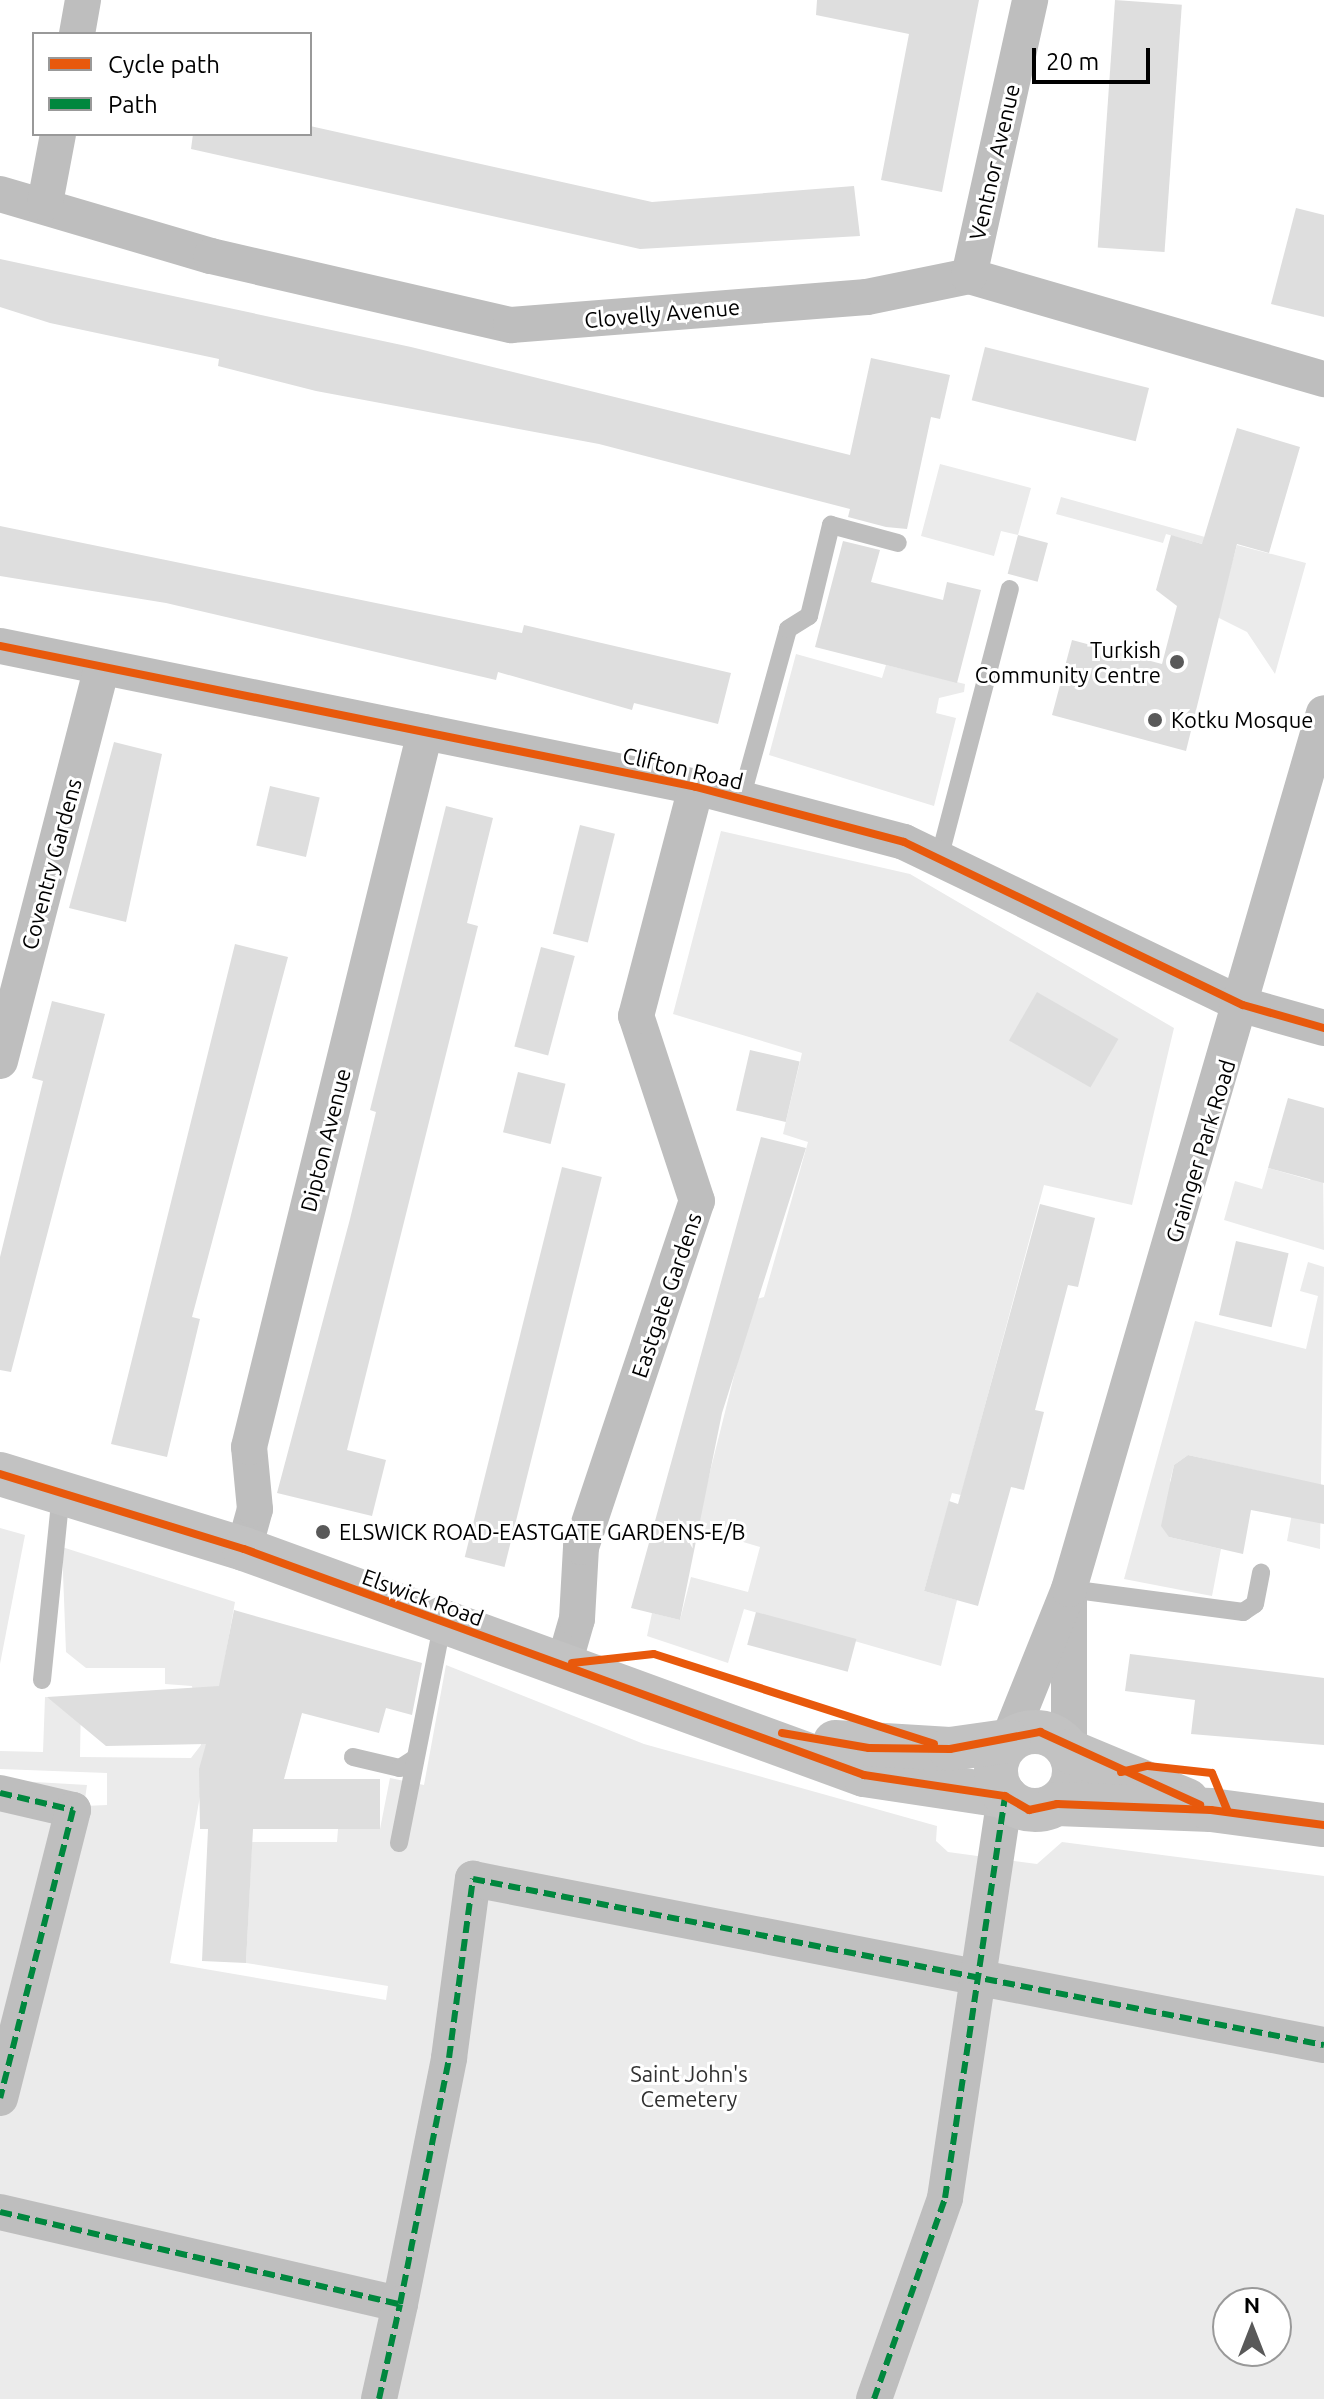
<!DOCTYPE html>
<style>
body{margin:0}
#map{position:relative;width:1324px;height:2399px;overflow:hidden;background:#fff;font-family:Ubuntu,sans-serif}
div>[style]{position:absolute}
[style*='--x']{left:calc(var(--x)*1px);top:calc(var(--y)*1px);width:calc(var(--w)*1px);rotate:calc(var(--a)*1deg)}
.green>*{inset:0;background:#ebebeb}
.building>*{inset:0;background:#dedede;transform-origin:0 0}
.lane>*{height:18px;margin:-9px;padding:0 9px;transform-origin:9px;border-radius:9px;background:#bebebe}
.street>*{height:36px;margin:-18px;padding:0 18px;transform-origin:18px;border-radius:18px;background:#bebebe}
.secondary>*{height:44px;margin:-22px;padding:0 22px;transform-origin:22px;border-radius:22px;background:#c2c2c2}
.secondary>.ring{margin:-22px;padding:0;box-sizing:content-box;background:none;border:44px solid #c2c2c2;border-radius:50%}
.quiet>*{height:6px;margin-top:-3px;transform-origin:0;background:repeating-linear-gradient(90deg,#00873e 0 12px,transparent 0 18px)}
.cycleway>*{height:8px;margin:-4px;padding:0 4px;transform-origin:4px;border-radius:4px;background:#e8590c}
.dots>*{width:22px;height:22px;translate:-50% -50%;box-sizing:border-box;border:4px solid #fff;border-radius:50%}
span{translate:-50% -50%;white-space:nowrap;text-align:center;line-height:1.15;-webkit-text-stroke:6px #fff;paint-order:stroke}
.street-label{font-size:22px;color:#000}
.poi-label{font-size:22px;color:#000}
.right{translate:-100% -50%;text-align:right}
.left{translate:0 -50%;text-align:left}
.park-label{font-size:22px;color:#313131}
.legend{position:absolute;left:32px;top:32px;width:280px;height:104px;box-sizing:border-box;background:#fff;border:2px solid #999;margin:0;padding:10px 14px;list-style:none;font-size:24px;color:#000}
.legend li{display:flex;align-items:center;gap:16px;height:40px}
.legend b{width:40px;border:2px solid #999}
.north{position:absolute;left:1212px;top:2287px;width:80px;height:80px;box-sizing:border-box;background:#fff;border:2px solid #999;border-radius:50%;rotate:0deg;font-size:22px;font-weight:700;line-height:32px;text-align:center;color:#000}
.north::after{content:'';display:block;margin:auto;width:28px;height:36px;background:#595959;clip-path:polygon(50% 0,100% 100%,50% 72%,0 100%)}
.scale{position:absolute;left:1032px;top:48px;width:118px;height:36px;box-sizing:border-box;border:4px solid #000;border-top:0;padding-left:10px;font-size:24px;line-height:28px;white-space:nowrap;color:#000;-webkit-text-stroke:6px #fff;paint-order:stroke}
</style>
<div id="map">
<div class="green">
<div style="clip-path:polygon(940px 464px,1031px 488px,1018px 535px,1001px 531px,994px 556px,921px 536px)"></div>
<div style="clip-path:polygon(1061px 497px,1223px 542px,1221px 549px,1166px 534px,1163px 543px,1056px 514px)"></div>
<div style="clip-path:polygon(1237px 545px,1306px 563px,1275px 674px,1247px 632px,1217px 617px)"></div>
<div style="clip-path:polygon(796px 654px,882px 678px,886px 665px,965px 684px,964px 692px,939px 698px,936px 713px,956px 718px,934px 806px,769px 755px)"></div>
<div style="clip-path:polygon(721px 831px,910px 874px,1174px 1028px,1132px 1205px,1044px 1185px,961px 1495px,952px 1493px,924px 1591px,957px 1600px,941px 1666px,744px 1609px,728px 1663px,647px 1636px,652px 1613px,680px 1620px,691px 1577px,748px 1592px,760px 1547px,696px 1528px,753px 1300px,764px 1297px,808px 1142px,783px 1134px,802px 1053px,673px 1014px)"></div>
<div style="clip-path:polygon(1323px 1166px,1324px 1250px,1224px 1220px,1235px 1181px,1262px 1189px,1268px 1168px,1310px 1180px)"></div>
<div style="clip-path:polygon(1308px 1262px,1324px 1267px,1320px 1549px,1287px 1541px,1298px 1480px,1188px 1455px,1174px 1465px,1170px 1481px,1180px 1493px,1169px 1537px,1221px 1549px,1212px 1596px,1124px 1579px,1195px 1321px,1306px 1349px,1318px 1296px,1300px 1291px)"></div>
<div style="clip-path:polygon(0 1528px,25px 1535px,0 1664px)"></div>
<div style="clip-path:polygon(evenodd,62px 1547px,235px 1602px,170px 1963px,386px 2000px,388px 1986px,246px 1963px,252px 1842px,337px 1842px,338px 1829px,380px 1829px,390px 1778px,424px 1785px,446px 1665px,644px 1744px,937px 1826px,936px 1841px,948px 1852px,1037px 1864px,1062px 1842px,1324px 1876px,1324px 2399px,0 2399px,0 1780px,87px 1785px,84px 1806px,107px 1805px,107px 1773px,0 1769px,0 1751px,43px 1752px,45px 1697px,81px 1698px,80px 1757px,191px 1758px,201px 1745px,192px 1686px,165px 1684px,165px 1668px,86px 1668px,66px 1652px,62px 1547px,1228px 2303px,1276px 2303px,1276px 2351px,1228px 2351px,1228px 2303px)"></div>
</div>
<div class="building">
<div style="clip-path:polygon(817px 0,979px 0,942px 192px,881px 180px,909px 34px,816px 15px)"></div>
<div style="left:1115px;top:0;width:67px;height:248px;rotate:4deg"></div>
<div style="clip-path:polygon(310px 126px,652px 202px,854px 186px,860px 236px,640px 249px,191px 149px,193px 134px,310px 134px)"></div>
<div style="clip-path:polygon(1296px 208px,1324px 215px,1324px 317px,1271px 304px)"></div>
<div style="clip-path:polygon(0 259px,411px 347px,850px 455px,871px 358px,950px 375px,940px 419px,931px 417px,907px 529px,886px 527px,848px 517px,850px 509px,599px 444px,316px 391px,218px 366px,219px 359px,50px 323px,0 307px)"></div>
<div style="left:985px;top:347px;width:169px;height:55px;rotate:14deg"></div>
<div style="clip-path:polygon(1237px 428px,1300px 447px,1269px 553px,1237px 544px,1186px 751px,1052px 715px,1072px 640px,1162px 664px,1177px 606px,1156px 590px,1171px 535px,1202px 544px)"></div>
<div style="clip-path:polygon(0 526px,522px 633px,524px 625px,731px 673px,718px 724px,634px 703px,632px 710px,498px 672px,496px 680px,166px 603px,0 576px)"></div>
<div style="left:1018px;top:535px;width:31px;height:40px;rotate:15deg"></div>
<div style="clip-path:polygon(843px 541px,880px 550px,871px 582px,943px 600px,947px 582px,981px 590px,957px 683px,815px 647px)"></div>
<div style="clip-path:polygon(114px 742px,162px 754px,126px 922px,69px 908px)"></div>
<div style="left:270px;top:786px;width:51px;height:61px;rotate:13deg"></div>
<div style="clip-path:polygon(446px 806px,493px 818px,467px 923px,478px 926px,347px 1450px,386px 1460px,372px 1516px,277px 1493px,350px 1219px,376px 1112px,370px 1110px)"></div>
<div style="left:580px;top:825px;width:36px;height:112px;rotate:14deg"></div>
<div style="clip-path:polygon(235px 944px,288px 957px,192px 1317px,200px 1319px,167px 1457px,111px 1444px)"></div>
<div style="left:541px;top:947px;width:35px;height:103px;rotate:15deg"></div>
<div style="left:1037px;top:992px;width:94px;height:56px;rotate:30deg"></div>
<div style="clip-path:polygon(52px 1001px,105px 1014px,11px 1372px,0 1370px,0 1257px,43px 1081px,32px 1078px)"></div>
<div style="left:750px;top:1050px;width:51px;height:62px;rotate:13deg"></div>
<div style="left:518px;top:1072px;width:49px;height:62px;rotate:14deg"></div>
<div style="clip-path:polygon(1288px 1098px,1324px 1108px,1324px 1183px,1268px 1168px)"></div>
<div style="clip-path:polygon(761px 1137px,806px 1148px,722px 1413px,680px 1620px,631px 1608px)"></div>
<div style="left:562px;top:1167px;width:41px;height:402px;rotate:14deg"></div>
<div style="clip-path:polygon(1040px 1204px,1095px 1218px,1078px 1287px,1068px 1285px,1035px 1410px,1044px 1412px,1024px 1490px,1011px 1487px,978px 1606px,924px 1591px,949px 1501px,958px 1504px)"></div>
<div style="left:1236px;top:1241px;width:54px;height:76px;rotate:13deg"></div>
<div style="clip-path:polygon(1188px 1455px,1324px 1485px,1324px 1524px,1251px 1510px,1243px 1554px,1169px 1537px,1161px 1526px,1174px 1465px)"></div>
<div style="clip-path:polygon(234px 1610px,422px 1663px,412px 1715px,386px 1708px,379px 1733px,302px 1713px,284px 1779px,380px 1779px,380px 1829px,253px 1829px,246px 1963px,202px 1961px,208px 1829px,200px 1829px,199px 1769px,206px 1744px,106px 1746px,47px 1697px,219px 1686px)"></div>
<div style="left:756px;top:1612px;width:104px;height:34px;rotate:15deg"></div>
<div style="clip-path:polygon(1130px 1654px,1324px 1678px,1324px 1745px,1191px 1734px,1195px 1700px,1125px 1691px)"></div>
</div>
<div class="lane">
<div style="--x:741;--y:799;--w:176;--a:-74.5"></div>
<div style="--x:788;--y:629;--w:25;--a:-32"></div>
<div style="--x:809;--y:616;--w:94;--a:-76.4"></div>
<div style="--x:831;--y:525;--w:69;--a:15"></div>
<div style="--x:939;--y:859;--w:279;--a:-75.3"></div>
<div style="--x:1069;--y:1589;--w:176;--a:7.5"></div>
<div style="--x:1243;--y:1612;--w:14;--a:-34"></div>
<div style="--x:1255;--y:1604;--w:32;--a:-79"></div>
<div style="--x:42;--y:1680;--w:189;--a:-84.2"></div>
<div style="--x:353;--y:1757;--w:48;--a:13.2"></div>
<div style="--x:400;--y:1768;--w:17;--a:-33"></div>
<div style="--x:399;--y:1843;--w:222;--a:-78.8"></div>
</div>
<div class="street">
<div style="--x:77;--y:34;--w:35;--a:-80"></div>
<div style="--x:0;--y:194;--w:220;--a:16.4"></div>
<div style="--x:211;--y:256;--w:308;--a:13"></div>
<div style="--x:511;--y:325;--w:357;--a:-4.5"></div>
<div style="--x:867;--y:297;--w:104;--a:-11.6"></div>
<div style="--x:969;--y:276;--w:370;--a:16.2"></div>
<div style="--x:45;--y:203;--w:70;--a:-79.3"></div>
<div style="--x:969;--y:276;--w:283;--a:-77.5"></div>
<div style="--x:0;--y:646;--w:710;--a:11.45"></div>
<div style="--x:696;--y:787;--w:215;--a:14.8"></div>
<div style="--x:904;--y:842;--w:376;--a:25.7"></div>
<div style="--x:1243;--y:1005;--w:84;--a:15.9"></div>
<div style="--x:0;--y:1061;--w:407;--a:-75.5"></div>
<div style="--x:244;--y:1549;--w:41;--a:-74.6"></div>
<div style="--x:255;--y:1509;--w:62;--a:-95.5"></div>
<div style="--x:249;--y:1447;--w:736;--a:-76.17"></div>
<div style="--x:1069;--y:1594;--w:157;--a:90"></div>
<div style="--x:564;--y:1664;--w:47;--a:-73.9"></div>
<div style="--x:577;--y:1619;--w:72;--a:-86.8"></div>
<div style="--x:581;--y:1547;--w:365;--a:-71.5"></div>
<div style="--x:697;--y:1201;--w:195;--a:-108.2"></div>
<div style="--x:636;--y:1016;--w:237;--a:-75.3"></div>
<div style="--x:1008;--y:1741;--w:164;--a:-68.1"></div>
<div style="--x:1069;--y:1589;--w:912;--a:-73.77"></div>
<div style="--x:0;--y:1793;--w:75;--a:13.1"></div>
<div style="--x:73;--y:1810;--w:297;--a:104.2"></div>
<div style="--x:0;--y:2212;--w:410;--a:13"></div>
<div style="--x:400;--y:2304;--w:251;--a:-78.7"></div>
<div style="--x:449;--y:2058;--w:181;--a:-82.4"></div>
<div style="--x:473;--y:1879;--w:867;--a:11.04"></div>
<div style="--x:379;--y:2399;--w:97;--a:-77.5"></div>
<div style="--x:874;--y:2399;--w:213;--a:-70.5"></div>
<div style="--x:945;--y:2198;--w:406;--a:-81.5"></div>
</div>
<div class="secondary">
<div style="--x:0;--y:1474;--w:255;--a:17.1"></div>
<div style="--x:244;--y:1549;--w:660;--a:20.03"></div>
<div style="--x:864;--y:1775;--w:143;--a:8.5"></div>
<div class="ring" style="left:996px;top:1732px;width:34px;height:34px"></div>
<div style="--x:835;--y:1742;--w:115;--a:3.5"></div>
<div style="--x:950;--y:1749;--w:59;--a:-7.9"></div>
<div style="--x:1069;--y:1751;--w:128;--a:22.6"></div>
<div style="--x:1057;--y:1804;--w:154;--a:2.2"></div>
<div style="--x:1211;--y:1810;--w:114;--a:7.6"></div>
</div>
<div class="quiet">
<div style="--x:0;--y:1793;--w:75;--a:13.1"></div>
<div style="--x:73;--y:1810;--w:297;--a:104.2"></div>
<div style="--x:0;--y:2212;--w:410;--a:13"></div>
<div style="--x:400;--y:2304;--w:251;--a:-78.7"></div>
<div style="--x:449;--y:2058;--w:181;--a:-82.4"></div>
<div style="--x:473;--y:1879;--w:867;--a:11.04"></div>
<div style="--x:379;--y:2399;--w:97;--a:-77.5"></div>
<div style="--x:874;--y:2399;--w:213;--a:-70.5"></div>
<div style="--x:945;--y:2198;--w:406;--a:-81.5"></div>
</div>
<div class="cycleway">
<div style="--x:0;--y:646;--w:710;--a:11.45"></div>
<div style="--x:696;--y:787;--w:215;--a:14.8"></div>
<div style="--x:904;--y:842;--w:376;--a:25.7"></div>
<div style="--x:1243;--y:1005;--w:84;--a:15.9"></div>
<div style="--x:0;--y:1474;--w:255;--a:17.1"></div>
<div style="--x:244;--y:1549;--w:660;--a:20.03"></div>
<div style="--x:864;--y:1775;--w:143;--a:8.5"></div>
<div style="--x:1005;--y:1796;--w:28;--a:30"></div>
<div style="--x:1029;--y:1810;--w:29;--a:-12"></div>
<div style="--x:1057;--y:1804;--w:154;--a:2.2"></div>
<div style="--x:1211;--y:1810;--w:114;--a:7.6"></div>
<div style="--x:572;--y:1663;--w:82;--a:-6.3"></div>
<div style="--x:654;--y:1654;--w:294;--a:17.8"></div>
<div style="--x:782;--y:1733;--w:88;--a:9.8"></div>
<div style="--x:869;--y:1748;--w:81;--a:0.7"></div>
<div style="--x:950;--y:1749;--w:92;--a:-10.7"></div>
<div style="--x:1040;--y:1732;--w:176;--a:24.5"></div>
<div style="--x:1121;--y:1772;--w:28;--a:-13"></div>
<div style="--x:1148;--y:1766;--w:64;--a:6.2"></div>
<div style="--x:1212;--y:1773;--w:42;--a:67.7"></div>
</div>
<div class="dots">
<div style="left:1177px;top:662px;background:#595959"></div>
<div style="left:1155px;top:720px;background:#595959"></div>
<div style="left:323px;top:1532px;background:#595959"></div>
</div>
<div class="street-label">
<span style="left:994px;top:162px;rotate:-77deg">Ventnor Avenue</span>
<span style="left:662px;top:313px;rotate:-5deg">Clovelly Avenue</span>
<span style="left:683px;top:768px;rotate:13deg">Clifton Road</span>
<span style="left:51px;top:864px;rotate:-75deg">Coventry Gardens</span>
<span style="left:325px;top:1140px;rotate:-76deg">Dipton Avenue</span>
<span style="left:1200px;top:1151px;rotate:-73deg">Grainger Park Road</span>
<span style="left:666px;top:1295px;rotate:-71deg">Eastgate Gardens</span>
<span style="left:423px;top:1597px;rotate:20deg">Elswick Road</span>
</div>
<div class="poi-label">
<span class="right" style="left:1161px;top:662px">Turkish<br>Community Centre</span>
<span class="left" style="left:1171px;top:720px">Kotku Mosque</span>
<span class="left" style="left:339px;top:1532px">ELSWICK ROAD-EASTGATE GARDENS-E/B</span>
</div>
<div class="park-label">
<span style="left:689px;top:2086px">Saint John's<br>Cemetery</span>
</div>
<ul class="legend">
<li><b style="height:10px;background:#e8590c"></b>Cycle path</li>
<li><b style="height:10px;background:#00873e"></b>Path</li>
</ul>
<div class="north">N</div>
<div class="scale">20 m</div>
</div>
